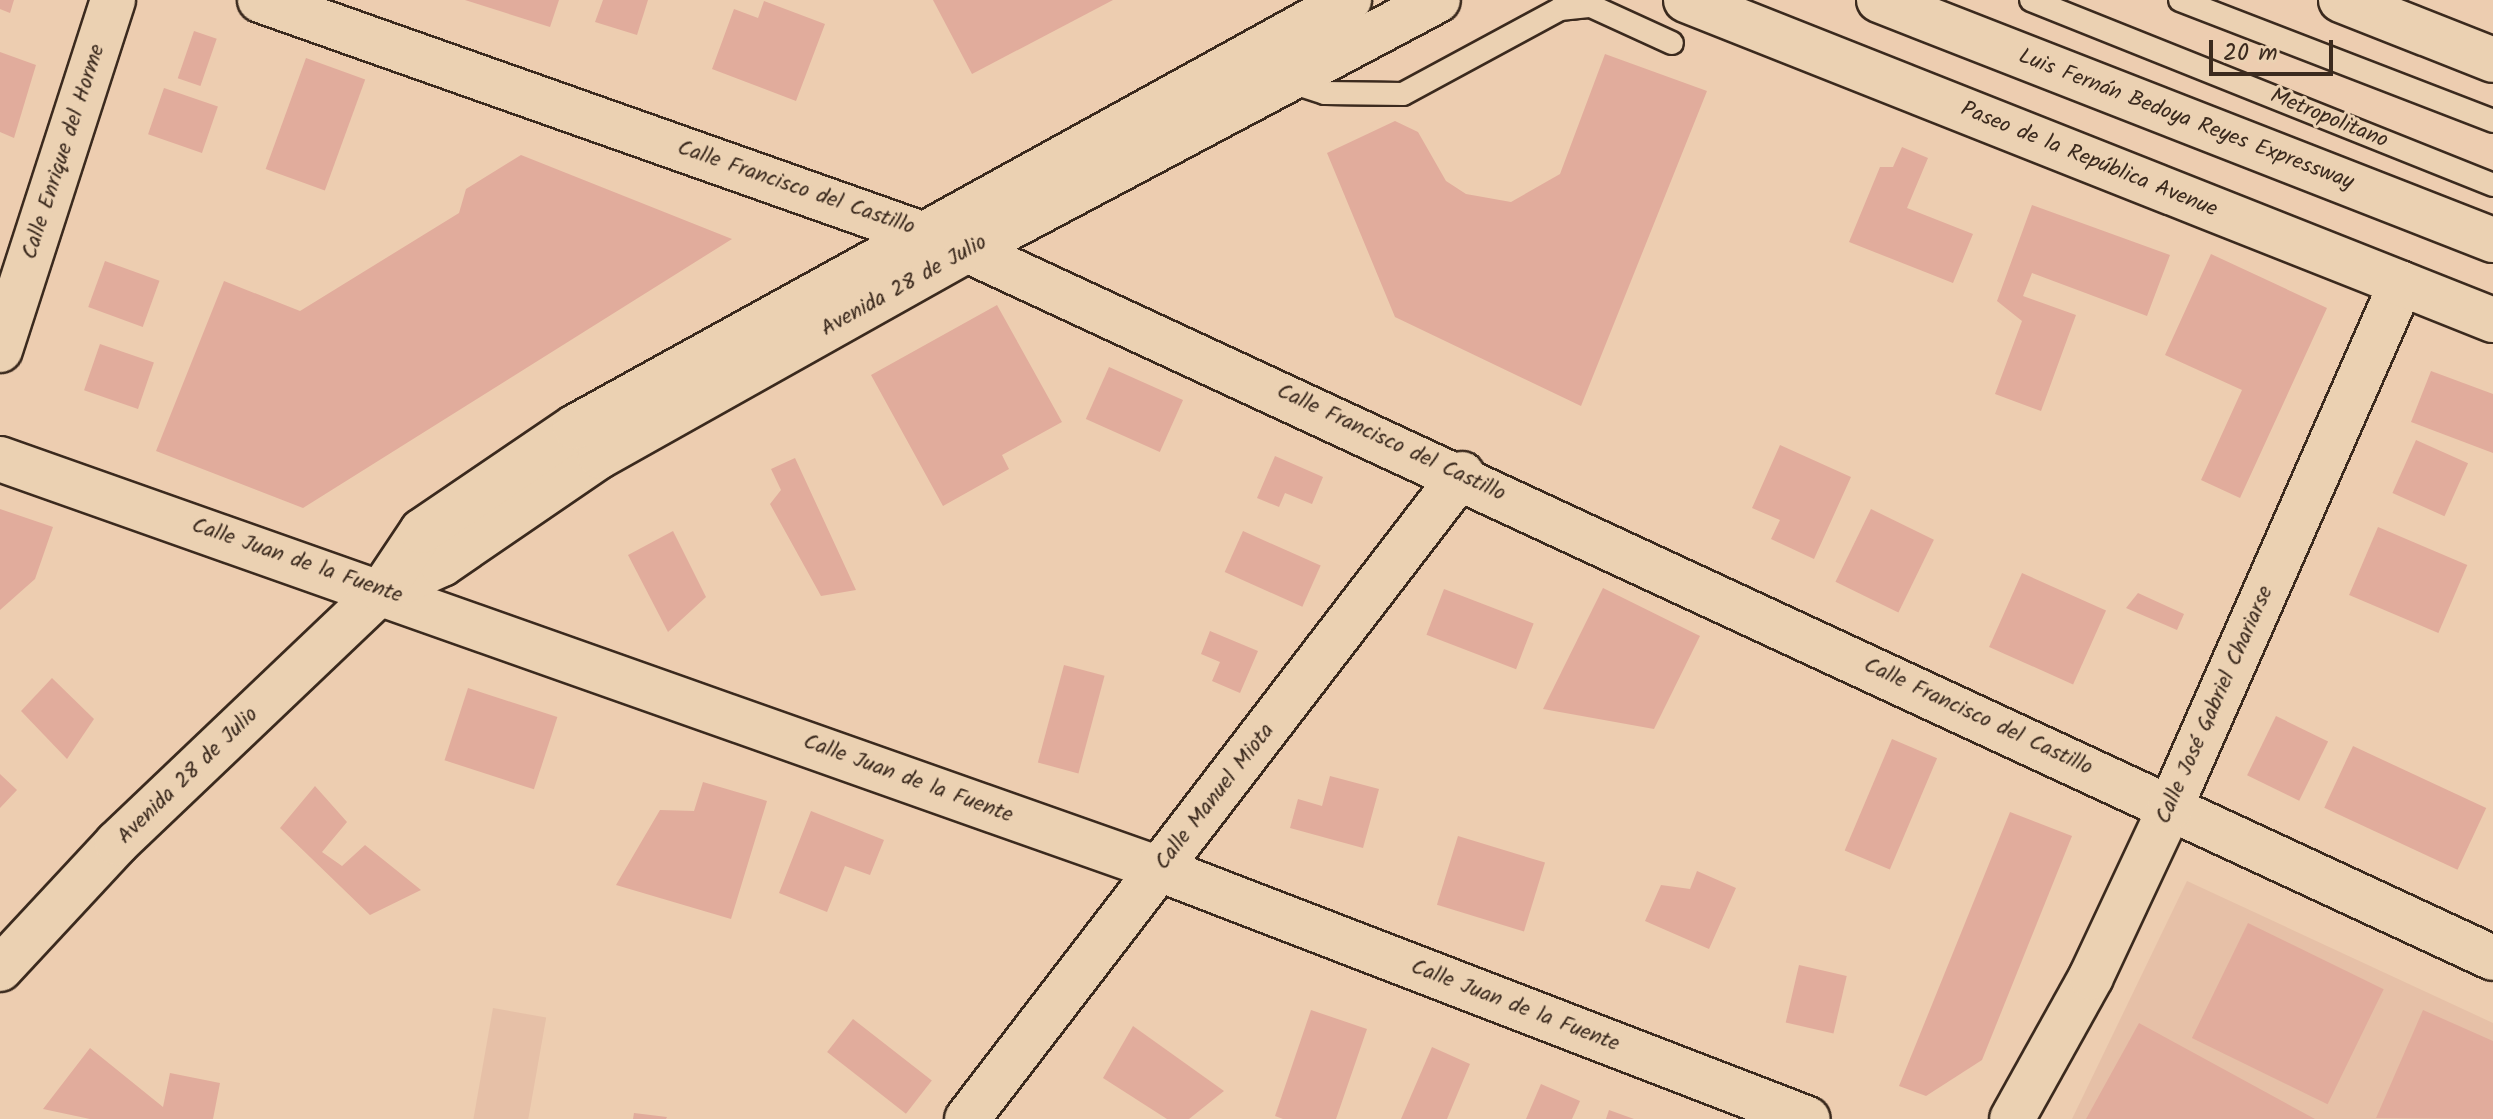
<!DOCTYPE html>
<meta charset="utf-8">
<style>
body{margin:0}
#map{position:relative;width:2493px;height:1119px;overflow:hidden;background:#edcdb0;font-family:Kalam,sans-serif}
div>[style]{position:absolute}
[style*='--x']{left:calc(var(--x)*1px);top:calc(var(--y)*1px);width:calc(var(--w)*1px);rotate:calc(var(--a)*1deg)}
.built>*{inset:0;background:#e6c0a7;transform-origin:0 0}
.building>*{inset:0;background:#e1ac9c;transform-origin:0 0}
.roads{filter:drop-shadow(2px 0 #3b2a1e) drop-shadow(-2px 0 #3b2a1e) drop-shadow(0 2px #3b2a1e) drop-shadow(0 -2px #3b2a1e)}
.service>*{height:22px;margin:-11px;padding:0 11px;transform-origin:11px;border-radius:11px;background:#ebd1b2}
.minor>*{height:44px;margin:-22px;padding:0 22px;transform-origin:22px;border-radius:22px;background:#ebd1b2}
.secondary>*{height:44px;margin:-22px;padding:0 22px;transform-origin:22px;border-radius:22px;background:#ebd1b2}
.primary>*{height:44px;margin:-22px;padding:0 22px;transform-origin:22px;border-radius:22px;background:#ebd1b2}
.motorway>*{height:44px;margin:-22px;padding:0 22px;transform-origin:22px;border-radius:22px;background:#ebd1b2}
span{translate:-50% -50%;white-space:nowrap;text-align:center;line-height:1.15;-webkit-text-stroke:6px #ebd1b2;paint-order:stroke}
.street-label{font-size:22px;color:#3b2a1e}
.scale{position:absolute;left:2209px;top:40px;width:124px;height:36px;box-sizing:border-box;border:4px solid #3b2a1e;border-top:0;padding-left:10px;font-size:24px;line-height:28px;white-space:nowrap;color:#3b2a1e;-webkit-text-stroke:6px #ebd1b2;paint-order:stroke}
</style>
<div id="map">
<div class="built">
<div style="clip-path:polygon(2187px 881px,2493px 1023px,2493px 1119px,2072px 1119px)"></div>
<div style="left:493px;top:1008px;width:54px;height:113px;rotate:10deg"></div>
</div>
<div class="building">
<div style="clip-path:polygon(0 0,14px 0,10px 13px,0 9px)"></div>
<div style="clip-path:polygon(465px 0,559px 0,550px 27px)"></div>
<div style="clip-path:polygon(603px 0,648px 0,637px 35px,595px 22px)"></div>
<div style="clip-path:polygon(933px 0,1113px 0,972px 74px)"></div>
<div style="clip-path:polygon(764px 1px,825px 24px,796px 101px,712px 69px,734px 9px,758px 18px)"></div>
<div style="left:194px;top:31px;width:24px;height:50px;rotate:19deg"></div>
<div style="clip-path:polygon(0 52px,36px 65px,14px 138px,0 132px)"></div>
<div style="clip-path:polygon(1605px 54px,1707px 91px,1581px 406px,1395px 317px,1327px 153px,1395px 121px,1418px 132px,1446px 181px,1466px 194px,1511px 202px,1560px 174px)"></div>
<div style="left:306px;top:58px;width:63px;height:118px;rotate:20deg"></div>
<div style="left:164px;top:88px;width:57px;height:49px;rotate:19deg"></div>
<div style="clip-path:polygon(1902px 147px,1928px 158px,1907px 208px,1973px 234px,1953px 283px,1849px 242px,1880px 167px,1893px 167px)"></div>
<div style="clip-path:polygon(521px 155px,732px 239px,303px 508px,156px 451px,224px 281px,300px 311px,459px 213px,466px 189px)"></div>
<div style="clip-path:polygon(2032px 205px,2170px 255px,2147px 316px,2032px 273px,2023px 296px,2076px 315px,2041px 411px,1995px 394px,2022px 321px,1997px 301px)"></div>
<div style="clip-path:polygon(2211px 254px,2327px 308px,2240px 498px,2201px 480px,2242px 390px,2165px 355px)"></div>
<div style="left:105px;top:261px;width:58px;height:49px;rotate:20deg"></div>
<div style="clip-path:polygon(997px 305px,1062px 422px,1002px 455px,1009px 469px,943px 506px,871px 375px)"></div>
<div style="left:100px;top:344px;width:57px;height:49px;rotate:19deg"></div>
<div style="left:1109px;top:367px;width:81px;height:57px;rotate:24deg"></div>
<div style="clip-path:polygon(2431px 371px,2493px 394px,2493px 453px,2411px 422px)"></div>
<div style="left:2416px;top:440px;width:57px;height:58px;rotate:24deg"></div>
<div style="clip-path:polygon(1780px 445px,1851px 477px,1814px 559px,1771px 539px,1780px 520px,1752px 508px)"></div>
<div style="clip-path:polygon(1275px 456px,1323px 477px,1312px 504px,1285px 493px,1279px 507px,1257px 498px)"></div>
<div style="clip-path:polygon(795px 458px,856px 590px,821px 596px,770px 504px,781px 490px,771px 469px)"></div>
<div style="clip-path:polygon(0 509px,53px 527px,35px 579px,0 610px)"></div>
<div style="left:1871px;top:509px;width:70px;height:81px;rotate:26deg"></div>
<div style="left:2378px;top:527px;width:97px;height:74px;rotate:23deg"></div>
<div style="clip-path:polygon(673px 531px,706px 597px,668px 632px,628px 555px)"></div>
<div style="left:1243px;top:531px;width:85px;height:45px;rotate:24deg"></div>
<div style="left:2022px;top:573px;width:92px;height:81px;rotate:24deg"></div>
<div style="clip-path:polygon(1603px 588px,1700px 636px,1654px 729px,1543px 709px)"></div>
<div style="left:1444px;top:589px;width:96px;height:49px;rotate:21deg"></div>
<div style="clip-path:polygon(2138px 593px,2184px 614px,2177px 630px,2126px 608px)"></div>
<div style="clip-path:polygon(1210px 631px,1258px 651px,1240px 693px,1212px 681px,1220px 662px,1201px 654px)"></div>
<div style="left:1064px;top:665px;width:42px;height:101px;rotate:15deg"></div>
<div style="clip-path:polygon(52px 678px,94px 719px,67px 759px,21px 711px)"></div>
<div style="left:468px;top:688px;width:94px;height:76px;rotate:18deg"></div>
<div style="left:2276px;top:716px;width:58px;height:66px;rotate:26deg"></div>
<div style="left:1892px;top:739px;width:49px;height:121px;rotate:23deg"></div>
<div style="left:2353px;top:746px;width:147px;height:68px;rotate:25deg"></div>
<div style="clip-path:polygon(0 774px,17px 790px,0 808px)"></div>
<div style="clip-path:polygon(1330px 776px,1379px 789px,1363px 848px,1290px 828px,1298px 799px,1322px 806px)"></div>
<div style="clip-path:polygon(703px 782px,767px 801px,731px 919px,616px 885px,660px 810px,694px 811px)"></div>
<div style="clip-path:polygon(315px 786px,347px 822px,322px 852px,342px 866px,365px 845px,421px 890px,370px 915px,280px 828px)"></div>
<div style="clip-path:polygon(811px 811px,884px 840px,870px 875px,845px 866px,827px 912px,779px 893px)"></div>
<div style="clip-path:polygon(2010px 812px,2072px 836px,1982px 1060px,1926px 1096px,1899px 1086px)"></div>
<div style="left:1458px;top:836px;width:91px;height:72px;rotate:17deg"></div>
<div style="clip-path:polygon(1697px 871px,1736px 888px,1709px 949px,1645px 921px,1661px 885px,1690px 889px)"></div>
<div style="left:2248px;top:923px;width:151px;height:128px;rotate:26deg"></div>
<div style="left:1799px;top:965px;width:49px;height:59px;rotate:13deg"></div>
<div style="clip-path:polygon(1311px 1010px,1367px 1029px,1336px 1119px,1283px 1119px,1275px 1116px)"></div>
<div style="clip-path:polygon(2423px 1010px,2493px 1041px,2493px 1119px,2376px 1118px)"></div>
<div style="left:853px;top:1019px;width:100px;height:42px;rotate:38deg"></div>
<div style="clip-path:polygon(2139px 1023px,2315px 1119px,2086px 1119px)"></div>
<div style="clip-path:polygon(1133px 1026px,1224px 1091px,1189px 1119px,1167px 1119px,1103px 1078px)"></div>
<div style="clip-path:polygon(1432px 1047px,1470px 1064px,1447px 1119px,1401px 1119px)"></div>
<div style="clip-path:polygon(90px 1048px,163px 1107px,170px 1073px,220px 1083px,213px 1119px,90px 1119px,43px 1109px)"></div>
<div style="clip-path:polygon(1541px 1084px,1580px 1101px,1572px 1119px,1526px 1119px)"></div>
<div style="clip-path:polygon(1609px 1110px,1634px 1119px,1606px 1119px)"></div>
<div style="clip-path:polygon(634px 1113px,667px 1117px,666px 1119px,633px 1119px)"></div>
</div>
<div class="roads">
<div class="service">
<div style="--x:2031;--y:0;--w:498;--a:21.8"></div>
<div style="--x:2180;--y:0;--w:336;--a:21.1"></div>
<div style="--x:1288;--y:81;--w:39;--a:18"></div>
<div style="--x:1325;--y:93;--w:78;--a:0.7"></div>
<div style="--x:1403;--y:94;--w:179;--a:-28.4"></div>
<div style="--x:1560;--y:9;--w:31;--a:-6"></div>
<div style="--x:1591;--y:6;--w:89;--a:24.6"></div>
</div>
<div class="minor">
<div style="--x:260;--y:0;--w:750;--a:19.47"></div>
<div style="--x:967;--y:250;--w:1682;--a:24.89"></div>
<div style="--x:0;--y:350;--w:368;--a:-72.1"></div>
<div style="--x:0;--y:459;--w:1229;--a:19.48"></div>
<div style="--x:1159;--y:869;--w:695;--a:21.07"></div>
<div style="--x:967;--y:1119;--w:813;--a:-52.5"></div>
<div style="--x:2012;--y:1119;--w:162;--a:-60.9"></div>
<div style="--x:2091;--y:977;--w:187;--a:-64.9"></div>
<div style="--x:2170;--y:808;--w:573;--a:-66.21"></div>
</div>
<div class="secondary">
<div style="--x:382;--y:591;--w:66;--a:-24.2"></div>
<div style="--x:442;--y:564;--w:191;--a:-34.4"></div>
<div style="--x:600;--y:456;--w:421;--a:-29.3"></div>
<div style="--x:967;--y:250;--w:533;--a:-27.96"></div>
<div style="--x:0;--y:969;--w:172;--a:-47.1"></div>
<div style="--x:117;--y:843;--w:366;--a:-43.6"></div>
<div style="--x:382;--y:591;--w:72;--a:-56.3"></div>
<div style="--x:422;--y:531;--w:185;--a:-34.2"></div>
<div style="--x:575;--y:427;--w:884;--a:-28.88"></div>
</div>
<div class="primary">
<div style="--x:1686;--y:0;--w:868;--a:21.63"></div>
</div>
<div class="motorway">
<div style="--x:1879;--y:0;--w:659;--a:21.35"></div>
<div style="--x:2341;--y:0;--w:163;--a:21.5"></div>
</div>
</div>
<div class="street-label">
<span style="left:2329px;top:119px;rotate:22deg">Metropolitano</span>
<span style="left:2186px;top:120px;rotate:21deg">Luis Fernán Bedoya Reyes Expressway</span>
<span style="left:64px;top:152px;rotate:-72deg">Calle Enrique del Horme</span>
<span style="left:2089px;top:160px;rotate:22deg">Paseo de la República Avenue</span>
<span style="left:796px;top:188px;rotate:19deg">Calle Francisco del Castillo</span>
<span style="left:904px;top:286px;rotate:-29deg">Avenida 28 de Julio</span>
<span style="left:1391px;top:443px;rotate:25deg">Calle Francisco del Castillo</span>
<span style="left:297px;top:561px;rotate:19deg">Calle Juan de la Fuente</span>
<span style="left:2215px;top:705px;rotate:-66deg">Calle José Gabriel Chariarse</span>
<span style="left:1978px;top:717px;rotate:25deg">Calle Francisco del Castillo</span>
<span style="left:188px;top:776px;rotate:-44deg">Avenida 28 de Julio</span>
<span style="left:908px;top:779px;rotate:20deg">Calle Juan de la Fuente</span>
<span style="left:1215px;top:797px;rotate:-52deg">Calle Manuel Miota</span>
<span style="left:1515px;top:1006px;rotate:21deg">Calle Juan de la Fuente</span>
</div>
<div class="scale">20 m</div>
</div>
